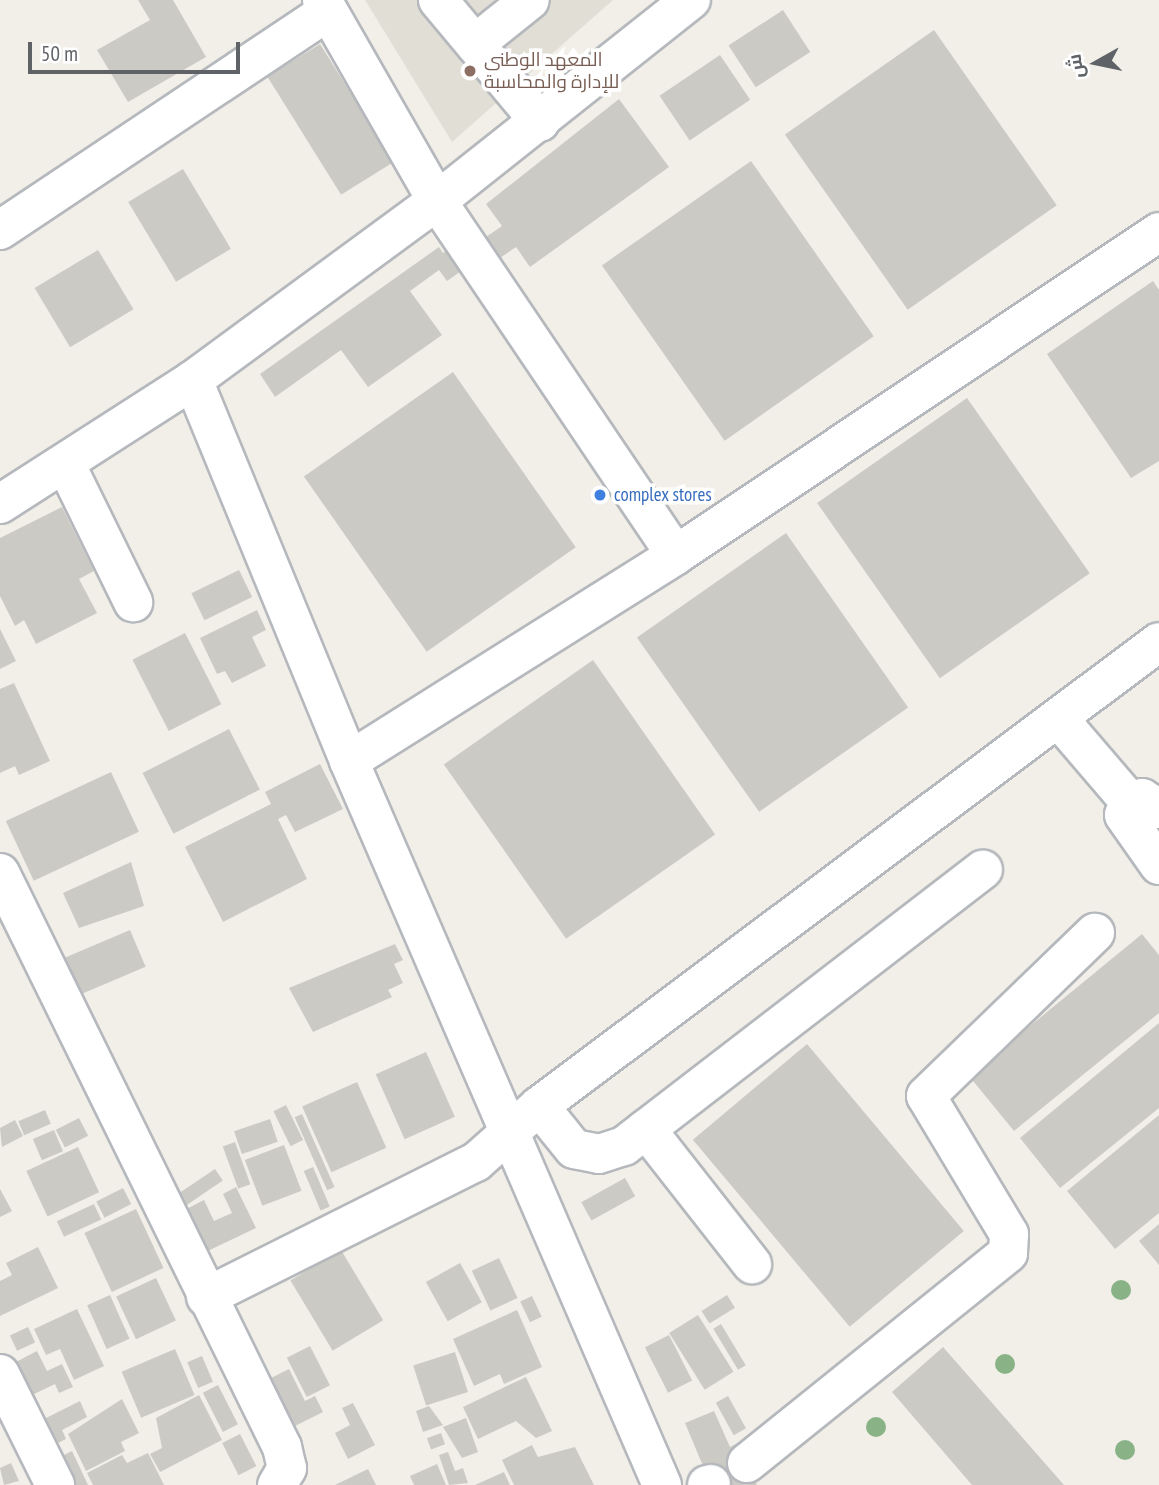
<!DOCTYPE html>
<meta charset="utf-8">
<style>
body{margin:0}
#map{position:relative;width:1159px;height:1485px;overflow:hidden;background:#f1efe8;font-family:"PT Sans Narrow",Cairo,sans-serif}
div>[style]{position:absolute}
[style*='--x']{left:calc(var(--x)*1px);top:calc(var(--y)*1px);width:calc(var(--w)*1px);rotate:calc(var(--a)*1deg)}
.education>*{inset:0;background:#e1ded6}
.building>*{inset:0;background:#cccac5;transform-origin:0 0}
.roads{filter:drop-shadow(2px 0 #b5b8bc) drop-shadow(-2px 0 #b5b8bc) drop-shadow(0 2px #b5b8bc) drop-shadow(0 -2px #b5b8bc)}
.minor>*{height:38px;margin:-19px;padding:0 19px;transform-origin:19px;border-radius:19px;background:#fff}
.trees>*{width:20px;height:20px;margin:-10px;border-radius:50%;background:#89b387}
.dots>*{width:19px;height:19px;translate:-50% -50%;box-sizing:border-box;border:4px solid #fff;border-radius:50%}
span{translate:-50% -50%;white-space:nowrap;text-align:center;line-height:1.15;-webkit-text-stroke:7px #fff;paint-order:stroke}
.education-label{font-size:19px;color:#785e54}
.left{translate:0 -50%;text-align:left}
.shop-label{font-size:19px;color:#366cbe}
.north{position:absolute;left:1061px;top:28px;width:70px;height:70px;-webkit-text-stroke:5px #fff;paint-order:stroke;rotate:261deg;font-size:19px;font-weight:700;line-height:28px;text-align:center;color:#5f6368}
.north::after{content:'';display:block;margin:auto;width:24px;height:32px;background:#5f6368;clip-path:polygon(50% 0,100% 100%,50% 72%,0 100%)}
.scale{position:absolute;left:28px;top:42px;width:212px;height:32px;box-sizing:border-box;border:4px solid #5f6368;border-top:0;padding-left:9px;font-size:21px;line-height:24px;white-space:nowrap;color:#5f6368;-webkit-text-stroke:5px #fff;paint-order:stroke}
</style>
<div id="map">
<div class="education">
<div style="clip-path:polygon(365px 0,613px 0,452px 142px)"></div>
</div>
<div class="building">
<div style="clip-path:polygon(138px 0,173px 0,206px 57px,128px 102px,97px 50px,150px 20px)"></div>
<div style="left:783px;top:10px;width:50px;height:65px;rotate:57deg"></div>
<div style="left:934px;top:30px;width:214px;height:182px;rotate:55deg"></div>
<div style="left:320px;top:44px;width:139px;height:62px;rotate:58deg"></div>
<div style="left:720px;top:55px;width:54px;height:73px;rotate:56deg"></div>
<div style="clip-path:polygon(619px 99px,669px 167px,530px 267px,516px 247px,500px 258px,486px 237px,502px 226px,486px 204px)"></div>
<div style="left:751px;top:161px;width:214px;height:182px;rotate:55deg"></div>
<div style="left:183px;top:169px;width:93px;height:64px;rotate:59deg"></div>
<div style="clip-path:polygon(456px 244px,471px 264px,447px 281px,439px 270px,410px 291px,442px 335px,368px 387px,341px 350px,275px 397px,260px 374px,439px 247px,443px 253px)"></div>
<div style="left:98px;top:250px;width:69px;height:74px;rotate:59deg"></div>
<div style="clip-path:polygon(1153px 281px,1159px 290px,1159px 461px,1131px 478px,1047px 354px)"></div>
<div style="left:453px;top:372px;width:214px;height:182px;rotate:55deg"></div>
<div style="left:967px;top:398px;width:214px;height:183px;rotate:55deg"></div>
<div style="clip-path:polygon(62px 507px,94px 571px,79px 579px,97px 613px,36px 644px,24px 620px,15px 626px,0 596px,0 538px)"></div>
<div style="left:786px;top:533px;width:213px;height:182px;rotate:55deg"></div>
<div style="left:239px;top:570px;width:30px;height:53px;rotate:64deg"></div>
<div style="clip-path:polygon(257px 610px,266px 630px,252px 637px,266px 666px,232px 683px,225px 671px,217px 674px,200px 638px)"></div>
<div style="clip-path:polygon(0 629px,16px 661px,0 669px)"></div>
<div style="left:185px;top:633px;width:80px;height:59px;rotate:63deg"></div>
<div style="left:593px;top:660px;width:213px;height:182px;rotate:55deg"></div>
<div style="clip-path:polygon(14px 683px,50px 761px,19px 775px,15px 766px,0 773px,0 689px)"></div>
<div style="left:229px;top:729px;width:68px;height:97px;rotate:63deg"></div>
<div style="clip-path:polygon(320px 764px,343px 809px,295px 832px,286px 815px,278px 819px,307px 879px,223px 922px,185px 847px,271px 804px,265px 792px)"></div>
<div style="left:111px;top:772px;width:66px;height:116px;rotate:65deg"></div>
<div style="clip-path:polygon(131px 862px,144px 906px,79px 928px,63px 893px)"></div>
<div style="left:130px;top:930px;width:40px;height:78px;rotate:67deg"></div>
<div style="clip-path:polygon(1142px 934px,1159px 955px,1159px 1013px,1014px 1131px,969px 1076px)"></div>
<div style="clip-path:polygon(395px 944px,403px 960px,394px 964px,403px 983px,388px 990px,392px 997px,313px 1032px,289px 988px)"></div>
<div style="clip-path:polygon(1159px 1023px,1159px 1108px,1060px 1188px,1020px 1138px)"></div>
<div style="left:807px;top:1044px;width:244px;height:149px;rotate:50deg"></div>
<div style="left:426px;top:1052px;width:71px;height:55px;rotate:66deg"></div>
<div style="left:357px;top:1082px;width:72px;height:60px;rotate:66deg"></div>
<div style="left:286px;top:1105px;width:39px;height:14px;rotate:64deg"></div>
<div style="left:45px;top:1110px;width:15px;height:29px;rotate:67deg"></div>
<div style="left:302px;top:1114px;width:80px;height:8px;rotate:66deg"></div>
<div style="clip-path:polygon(1159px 1115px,1159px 1213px,1115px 1249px,1067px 1191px)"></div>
<div style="left:79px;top:1118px;width:20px;height:26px;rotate:63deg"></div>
<div style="left:270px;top:1119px;width:24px;height:38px;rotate:71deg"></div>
<div style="clip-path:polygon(15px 1120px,23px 1136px,2px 1147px,0 1128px)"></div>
<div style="left:54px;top:1130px;width:23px;height:23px;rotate:67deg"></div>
<div style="left:235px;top:1142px;width:45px;height:13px;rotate:70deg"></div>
<div style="left:284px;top:1145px;width:49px;height:42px;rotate:69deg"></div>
<div style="left:78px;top:1147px;width:50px;height:57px;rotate:65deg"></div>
<div style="left:313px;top:1167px;width:43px;height:10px;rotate:67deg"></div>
<div style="left:215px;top:1169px;width:14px;height:52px;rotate:56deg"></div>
<div style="left:625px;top:1178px;width:21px;height:50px;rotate:61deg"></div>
<div style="clip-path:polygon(236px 1187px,256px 1228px,193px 1258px,173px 1216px,204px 1200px,214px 1221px,232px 1213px,223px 1194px)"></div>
<div style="left:123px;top:1188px;width:18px;height:30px;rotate:63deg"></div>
<div style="clip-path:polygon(0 1189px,12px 1211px,0 1217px)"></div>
<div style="left:94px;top:1204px;width:17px;height:41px;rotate:65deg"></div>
<div style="left:136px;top:1209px;width:65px;height:57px;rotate:65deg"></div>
<div style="clip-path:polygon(1159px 1224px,1159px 1265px,1139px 1241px)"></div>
<div style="clip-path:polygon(38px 1247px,58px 1288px,0 1316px,0 1281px,12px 1275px,6px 1263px)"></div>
<div style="left:341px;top:1250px;width:82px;height:59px;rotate:59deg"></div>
<div style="left:499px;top:1258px;width:44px;height:30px;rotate:65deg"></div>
<div style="left:460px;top:1263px;width:45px;height:39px;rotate:61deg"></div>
<div style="left:156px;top:1278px;width:47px;height:44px;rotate:65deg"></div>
<div style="left:110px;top:1295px;width:48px;height:25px;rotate:66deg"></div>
<div style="left:727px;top:1295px;width:15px;height:30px;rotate:58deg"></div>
<div style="left:532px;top:1296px;width:23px;height:13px;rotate:65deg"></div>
<div style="clip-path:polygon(77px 1309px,104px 1366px,74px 1380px,60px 1349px,46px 1355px,34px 1329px)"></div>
<div style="clip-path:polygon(517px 1310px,542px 1367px,504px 1384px,500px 1374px,474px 1386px,453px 1339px)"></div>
<div style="left:698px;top:1315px;width:67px;height:34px;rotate:58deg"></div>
<div style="left:721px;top:1324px;width:48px;height:9px;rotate:59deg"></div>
<div style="left:28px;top:1327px;width:17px;height:20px;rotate:65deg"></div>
<div style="left:669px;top:1335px;width:51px;height:27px;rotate:63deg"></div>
<div style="left:310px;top:1346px;width:44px;height:26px;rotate:63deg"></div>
<div style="clip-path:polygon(943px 1347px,1064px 1485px,972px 1485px,892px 1392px)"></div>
<div style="left:175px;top:1349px;width:50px;height:58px;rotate:67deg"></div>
<div style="clip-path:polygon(37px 1351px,47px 1371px,62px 1364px,73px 1387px,59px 1393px,55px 1384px,30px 1396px,14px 1363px)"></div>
<div style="left:455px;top:1352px;width:42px;height:44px;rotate:72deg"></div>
<div style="left:202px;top:1356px;width:28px;height:16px;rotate:67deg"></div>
<div style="clip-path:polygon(289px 1369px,305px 1401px,315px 1396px,323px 1412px,293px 1427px,269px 1379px)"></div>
<div style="clip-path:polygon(526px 1377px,552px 1431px,536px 1438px,516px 1421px,478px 1439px,463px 1407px)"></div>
<div style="left:218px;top:1385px;width:44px;height:17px;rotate:63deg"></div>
<div style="clip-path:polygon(199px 1395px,222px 1440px,160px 1472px,150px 1454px,162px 1448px,156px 1418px)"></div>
<div style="left:728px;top:1396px;width:37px;height:14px;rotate:61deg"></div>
<div style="clip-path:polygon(122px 1399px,139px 1433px,121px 1442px,125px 1451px,86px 1471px,68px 1434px)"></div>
<div style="clip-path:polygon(80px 1401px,87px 1417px,62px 1430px,66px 1439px,52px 1446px,40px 1421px)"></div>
<div style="clip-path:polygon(353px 1403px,375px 1445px,348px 1459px,335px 1433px,350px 1425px,342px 1408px)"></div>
<div style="clip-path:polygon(429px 1406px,443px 1425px,423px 1432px,416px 1411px)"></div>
<div style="clip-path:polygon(714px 1411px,730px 1447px,738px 1443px,757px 1485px,711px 1485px,685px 1423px)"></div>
<div style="clip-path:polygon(466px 1418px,478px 1452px,462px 1458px,443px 1427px)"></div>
<div style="left:441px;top:1433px;width:12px;height:15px;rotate:70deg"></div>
<div style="left:240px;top:1434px;width:36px;height:20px;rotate:63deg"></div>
<div style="clip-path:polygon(532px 1445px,538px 1457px,575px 1447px,594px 1485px,514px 1485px,502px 1460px)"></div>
<div style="clip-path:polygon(72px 1451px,88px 1485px,68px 1485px,56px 1459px)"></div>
<div style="clip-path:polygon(448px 1452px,455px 1471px,463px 1468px,468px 1483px,449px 1485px,439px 1455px)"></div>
<div style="clip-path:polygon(148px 1453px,164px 1485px,93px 1485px,87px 1473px,122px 1455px,127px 1463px)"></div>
<div style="clip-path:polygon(11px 1463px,19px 1481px,4px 1485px,0 1468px)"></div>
<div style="clip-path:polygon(437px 1464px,446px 1485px,414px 1485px,410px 1476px)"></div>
<div style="clip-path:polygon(368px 1469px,376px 1485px,335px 1485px)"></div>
<div style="clip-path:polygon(504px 1472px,510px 1485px,475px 1485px)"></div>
</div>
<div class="roads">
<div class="minor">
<div style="--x:322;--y:0;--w:232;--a:60.2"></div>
<div style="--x:437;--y:201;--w:427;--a:56"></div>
<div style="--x:438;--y:0;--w:159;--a:50.1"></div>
<div style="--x:475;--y:44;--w:70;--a:-38.7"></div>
<div style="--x:0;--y:230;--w:394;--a:-33.7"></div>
<div style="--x:193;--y:380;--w:412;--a:67.7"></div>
<div style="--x:349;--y:761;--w:789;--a:66.62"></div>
<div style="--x:66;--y:465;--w:153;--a:63.9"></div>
<div style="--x:0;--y:504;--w:229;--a:-32.7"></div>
<div style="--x:193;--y:380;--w:303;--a:-36.3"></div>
<div style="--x:437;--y:201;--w:324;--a:-38.4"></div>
<div style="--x:1058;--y:718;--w:111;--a:49.4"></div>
<div style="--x:349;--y:761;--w:386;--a:-32.2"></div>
<div style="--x:676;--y:555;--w:581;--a:-33.77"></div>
<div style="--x:1159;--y:809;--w:20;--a:-147"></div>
<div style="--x:1142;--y:798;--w:13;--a:162"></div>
<div style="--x:1130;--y:802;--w:14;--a:115"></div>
<div style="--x:1124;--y:815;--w:61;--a:55"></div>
<div style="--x:0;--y:873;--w:640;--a:63.84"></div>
<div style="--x:282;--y:1447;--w:22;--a:77"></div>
<div style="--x:287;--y:1468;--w:20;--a:120"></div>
<div style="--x:539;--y:1106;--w:55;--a:50.9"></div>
<div style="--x:574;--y:1149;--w:25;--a:11"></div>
<div style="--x:599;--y:1154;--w:26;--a:-18"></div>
<div style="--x:624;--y:1146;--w:453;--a:-37.6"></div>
<div style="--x:646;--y:1129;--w:172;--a:51.9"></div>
<div style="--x:206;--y:1297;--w:302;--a:-26.6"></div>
<div style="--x:476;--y:1162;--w:84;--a:-41.6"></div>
<div style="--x:539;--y:1106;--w:774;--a:-36.81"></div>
<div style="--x:0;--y:1374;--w:124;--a:63.6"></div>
<div style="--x:747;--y:1463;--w:335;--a:-38.8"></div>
<div style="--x:1008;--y:1253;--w:19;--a:-87"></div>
<div style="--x:1009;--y:1234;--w:161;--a:-121"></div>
<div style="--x:926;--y:1096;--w:235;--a:-44"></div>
<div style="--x:707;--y:1485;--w:4;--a:-14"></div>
</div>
</div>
<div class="trees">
<div style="left:1121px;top:1290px"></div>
<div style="left:1005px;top:1364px"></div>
<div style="left:876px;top:1427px"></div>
<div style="left:1125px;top:1450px"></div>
</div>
<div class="dots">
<div style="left:470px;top:71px;background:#8d6e63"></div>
<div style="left:600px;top:495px;background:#3f7fe0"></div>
</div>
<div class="education-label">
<span class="left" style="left:484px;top:71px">المعهد الوطني<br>للإدارة والمحاسبة</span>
</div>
<div class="shop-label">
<span class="left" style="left:614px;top:495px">complex stores</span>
</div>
<div class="north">ش</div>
<div class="scale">50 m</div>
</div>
